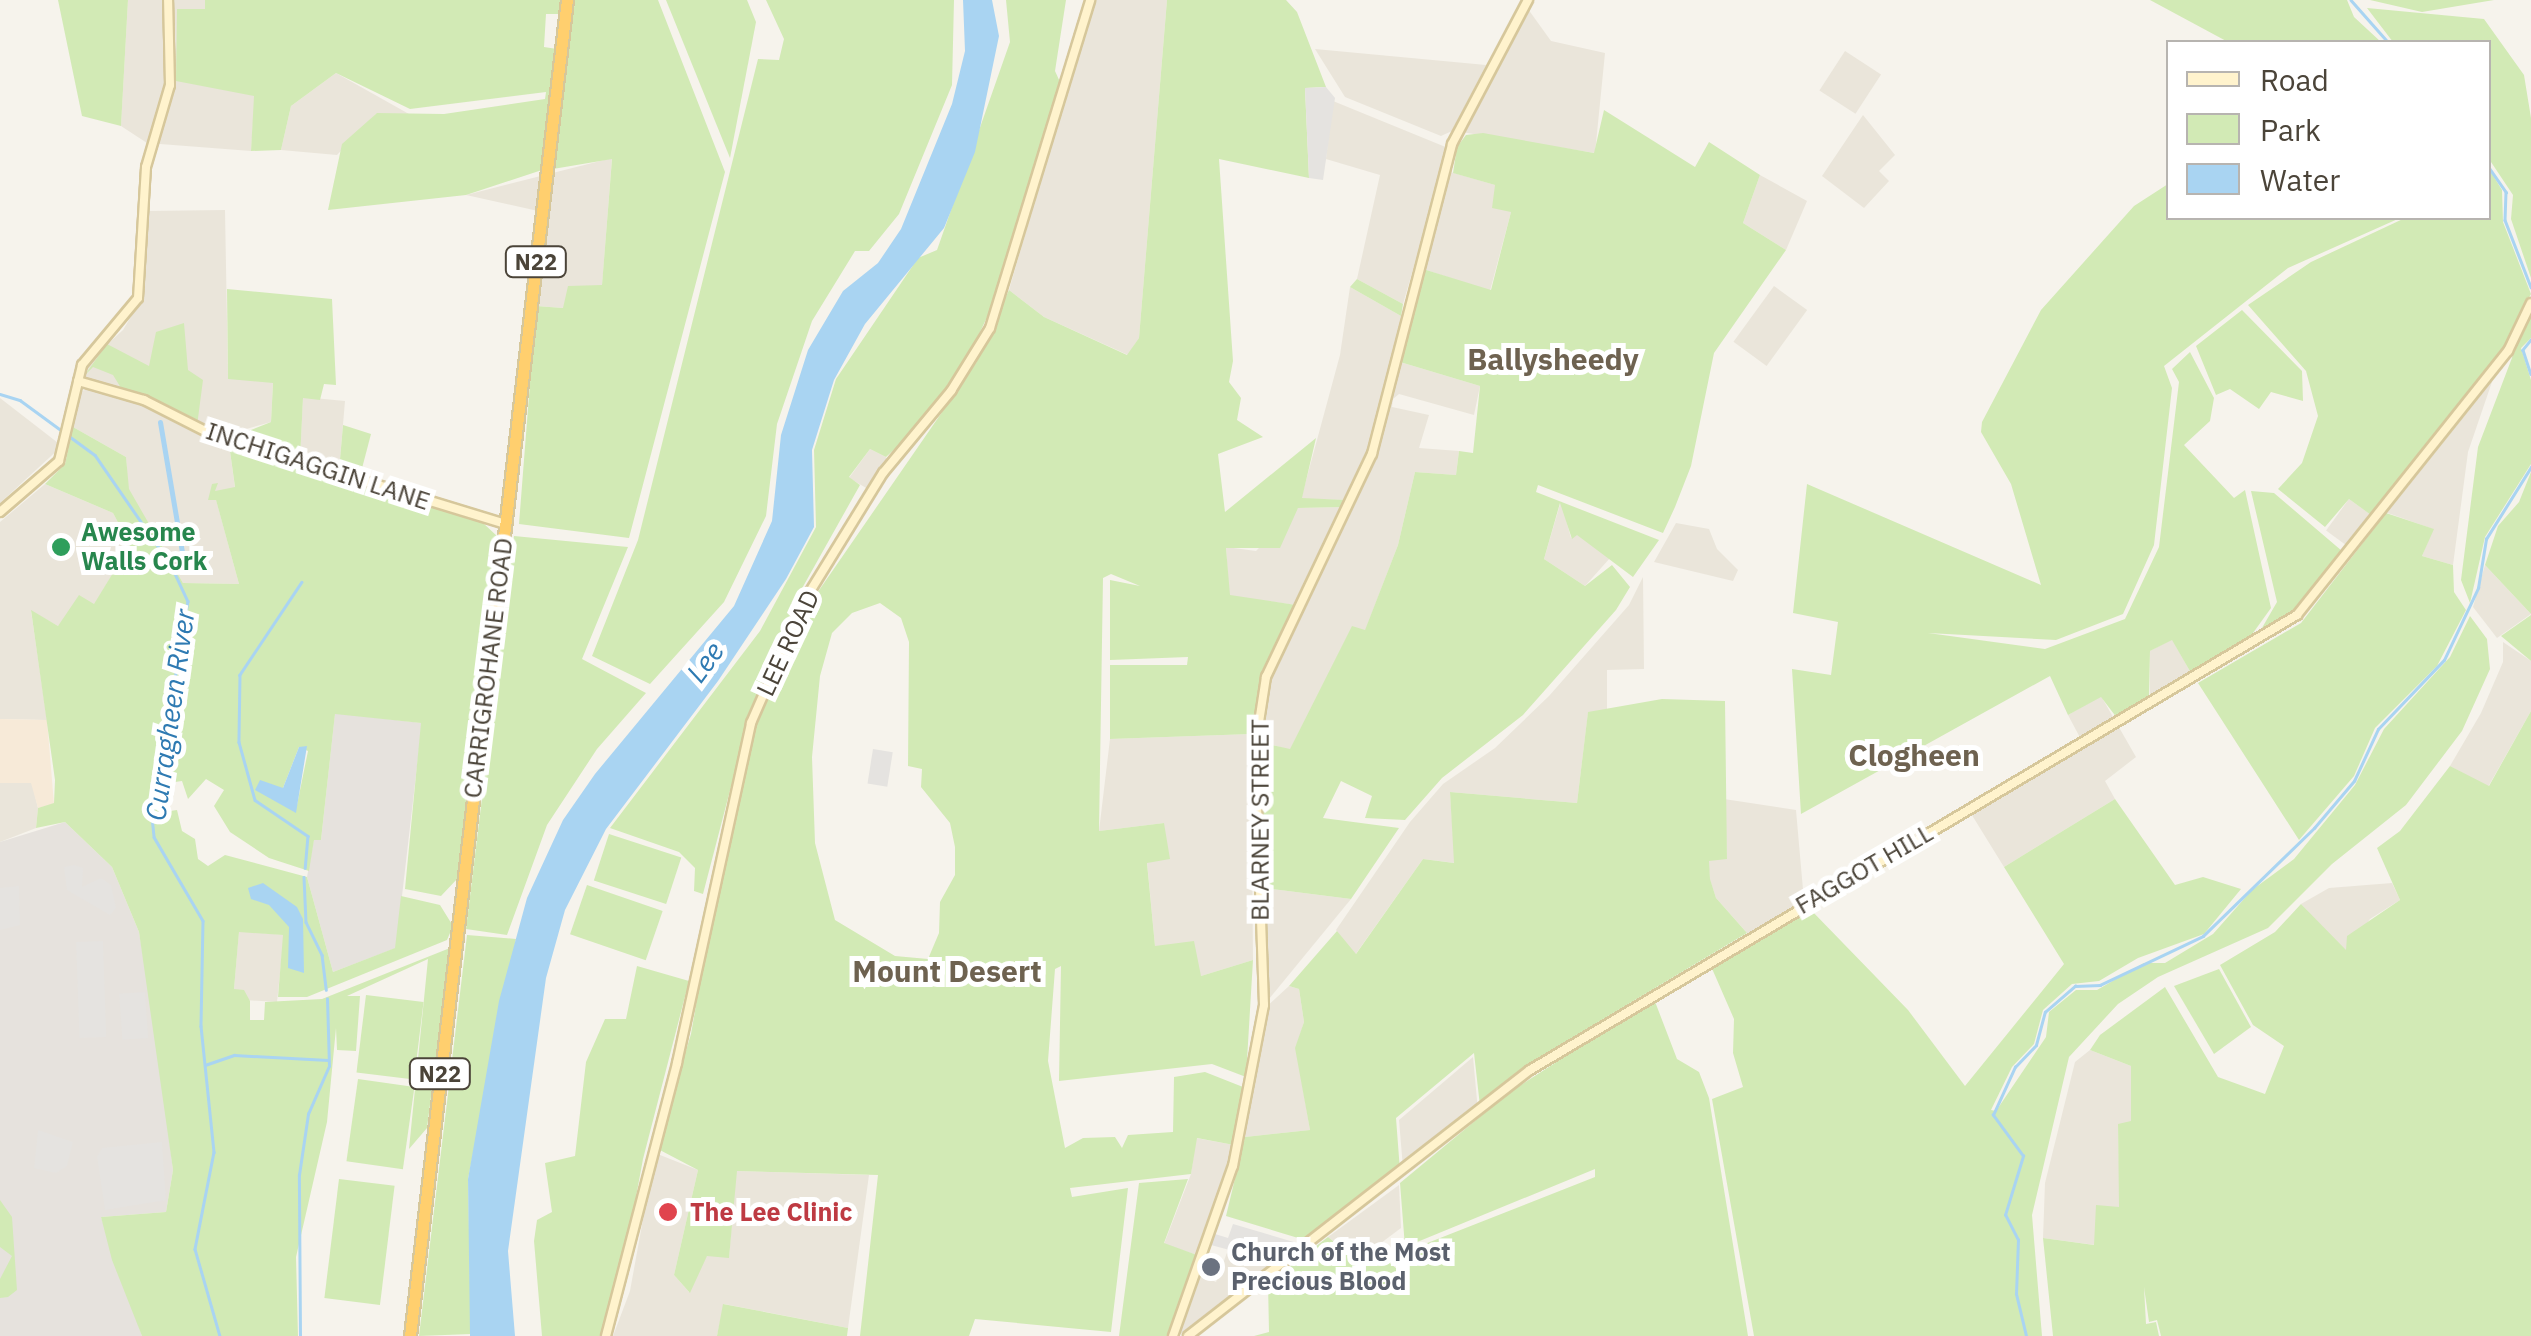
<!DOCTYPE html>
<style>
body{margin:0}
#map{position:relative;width:2531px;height:1336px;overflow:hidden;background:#f6f3ec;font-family:"IBM Plex Sans",sans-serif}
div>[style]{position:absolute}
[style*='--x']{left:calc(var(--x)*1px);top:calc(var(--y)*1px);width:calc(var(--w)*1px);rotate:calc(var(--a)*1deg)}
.residential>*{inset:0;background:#eae5da;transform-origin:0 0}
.commercial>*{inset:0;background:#f7ead8}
.industrial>*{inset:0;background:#e6e2dd}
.green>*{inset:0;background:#d2eab5;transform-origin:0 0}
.parking>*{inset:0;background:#e5e3e0;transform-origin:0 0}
.water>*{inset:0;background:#a9d4f2}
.stream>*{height:2.5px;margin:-1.25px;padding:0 1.25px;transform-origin:1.25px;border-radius:1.25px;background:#a9d4f2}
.canal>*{height:5px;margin:-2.5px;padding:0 2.5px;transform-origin:2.5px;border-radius:2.5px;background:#a9d4f2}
.roads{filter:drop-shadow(2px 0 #d6c79b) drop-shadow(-2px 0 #d6c79b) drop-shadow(0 2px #d6c79b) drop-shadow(0 -2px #d6c79b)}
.secondary>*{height:8px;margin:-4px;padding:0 4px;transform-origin:4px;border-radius:4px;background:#fff3cd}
.highway>*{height:11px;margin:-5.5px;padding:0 5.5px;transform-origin:5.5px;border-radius:5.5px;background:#ffcf6e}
.dots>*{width:28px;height:28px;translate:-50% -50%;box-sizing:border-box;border:5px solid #fff;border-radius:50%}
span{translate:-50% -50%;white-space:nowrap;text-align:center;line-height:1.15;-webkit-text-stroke:10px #fff;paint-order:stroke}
.shield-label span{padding:2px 8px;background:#fff;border:2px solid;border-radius:8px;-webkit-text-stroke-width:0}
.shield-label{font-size:22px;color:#4b4439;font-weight:700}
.street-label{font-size:25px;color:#4b4439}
.leisure-label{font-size:25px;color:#27864d;font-weight:700}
.left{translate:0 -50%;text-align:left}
.health-label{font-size:25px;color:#be3a42;font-weight:700}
.worship-label{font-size:25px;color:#5b616d;font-weight:700}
.water-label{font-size:28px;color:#2e7ab2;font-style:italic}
.quarter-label{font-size:30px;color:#6e6250;font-weight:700}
.legend{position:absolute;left:2166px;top:40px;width:325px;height:180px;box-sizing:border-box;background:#fff;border:2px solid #b7b4b0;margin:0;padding:12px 18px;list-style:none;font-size:30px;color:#4b4439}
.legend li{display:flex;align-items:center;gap:20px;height:50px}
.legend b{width:50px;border:2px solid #b7b4b0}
</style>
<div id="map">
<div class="residential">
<div style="clip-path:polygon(128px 0,205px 0,206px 9px,177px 10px,255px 95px,251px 151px,147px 143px,121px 126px)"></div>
<div style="clip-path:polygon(1093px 0,1167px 0,1139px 338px,1128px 355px,1044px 317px,1009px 290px)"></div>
<div style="clip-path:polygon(1528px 9px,1551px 41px,1605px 53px,1595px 153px,1461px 132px)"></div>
<div style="clip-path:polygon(1315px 49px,1486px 65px,1452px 131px,1441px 136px,1345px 97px)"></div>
<div style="left:1845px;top:51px;width:43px;height:47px;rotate:33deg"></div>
<div style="clip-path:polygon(336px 73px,409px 114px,376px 114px,337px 155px,281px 150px,291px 106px)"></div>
<div style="clip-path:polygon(1333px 101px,1448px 148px,1403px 304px,1357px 279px,1380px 175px,1326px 159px)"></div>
<div style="clip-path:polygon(1863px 115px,1895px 155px,1879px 171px,1889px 181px,1864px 208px,1822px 176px)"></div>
<div style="clip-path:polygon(612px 158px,602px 286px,564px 308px,536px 306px,547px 213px,466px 195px)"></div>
<div style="clip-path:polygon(1447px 171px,1495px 185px,1511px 212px,1490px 291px,1423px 269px)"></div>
<div style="clip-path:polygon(1760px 175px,1807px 201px,1786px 250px,1743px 223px)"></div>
<div style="clip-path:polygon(225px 210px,228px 378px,273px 382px,271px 422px,221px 436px,212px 445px,229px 444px,235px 488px,214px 492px,239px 584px,183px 583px,128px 489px,126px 457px,73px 427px,81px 391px,90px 389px,92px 381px,83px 378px,89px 361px,123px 330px,141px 300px,147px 211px)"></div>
<div style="left:1774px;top:286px;width:41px;height:69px;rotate:36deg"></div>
<div style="clip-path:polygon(1350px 287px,1401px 316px,1390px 373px,1377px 427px,1346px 500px,1301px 499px,1340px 355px)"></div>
<div style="clip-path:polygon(1400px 362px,1480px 386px,1474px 415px,1399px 394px,1393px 399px,1392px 407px,1429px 415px,1419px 448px,1459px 451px,1456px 475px,1415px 472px,1398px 545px,1365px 631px,1352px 627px,1290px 750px,1260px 741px,1271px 676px,1370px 472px)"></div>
<div style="clip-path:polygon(2494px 376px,2468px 452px,2453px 565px,2422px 556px,2433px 529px,2385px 512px)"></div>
<div style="clip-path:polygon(303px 397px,345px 401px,339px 471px,300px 460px)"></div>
<div style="clip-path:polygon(0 398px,62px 446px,0 503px)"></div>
<div style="clip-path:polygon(870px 449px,886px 457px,887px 463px,868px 489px,849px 478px)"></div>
<div style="clip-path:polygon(45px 484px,113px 513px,130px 545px,94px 605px,58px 626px,31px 611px,47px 720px,0 719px,0 522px)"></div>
<div style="left:2349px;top:499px;width:27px;height:39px;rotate:36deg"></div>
<div style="clip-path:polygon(1561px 501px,1571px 538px,1577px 534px,1610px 558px,1585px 586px,1544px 559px)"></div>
<div style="clip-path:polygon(1344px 507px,1296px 605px,1229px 596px,1226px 547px,1256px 551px,1298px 508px)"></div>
<div style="clip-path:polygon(1676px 523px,1709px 529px,1717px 549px,1738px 570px,1733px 581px,1654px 562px)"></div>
<div style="clip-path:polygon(2485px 565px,2531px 614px,2497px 638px,2473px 607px)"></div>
<div style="clip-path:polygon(1643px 577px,1644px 669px,1607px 670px,1607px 711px,1588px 713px,1577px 803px,1450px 792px,1455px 863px,1423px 859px,1355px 955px,1336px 930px,1410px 822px,1443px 784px,1495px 748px,1549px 696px,1629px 605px)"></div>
<div style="clip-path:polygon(2172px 639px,2191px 673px,2150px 698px,2150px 651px)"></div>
<div style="clip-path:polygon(2503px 642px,2531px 661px,2531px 711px,2488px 787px,2450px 766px,2481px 713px,2503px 662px)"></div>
<div style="clip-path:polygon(2101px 696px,2136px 757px,2105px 781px,2115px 799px,2004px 867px,1970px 812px,2084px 745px,2068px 715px)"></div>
<div style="clip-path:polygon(1251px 734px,1253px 960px,1201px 976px,1155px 946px,1147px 862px,1164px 823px,1099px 831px,1110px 739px)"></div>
<div style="clip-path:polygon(0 783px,32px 783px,38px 808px,36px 828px,0 842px)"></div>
<div style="clip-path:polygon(1724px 799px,1796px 810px,1804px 901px,1748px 934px,1716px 898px,1710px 880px,1708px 860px,1727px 858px)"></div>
<div style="clip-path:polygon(2392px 883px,2400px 900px,2370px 919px,2346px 952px,2301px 904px,2329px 888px)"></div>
<div style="clip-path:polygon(1265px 888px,1351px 899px,1269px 999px,1263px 994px)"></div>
<div style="clip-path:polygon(239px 931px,284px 935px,277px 1002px,245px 1000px,234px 989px)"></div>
<div style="clip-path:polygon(1289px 986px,1299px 989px,1304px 1022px,1296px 1048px,1310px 1130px,1245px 1137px,1264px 1009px)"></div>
<div style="clip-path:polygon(2090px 1050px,2131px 1066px,2131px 1122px,2118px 1125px,2120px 1208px,2095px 1245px,2043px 1238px,2045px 1183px,2075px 1062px)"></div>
<div style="clip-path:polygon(1473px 1057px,1478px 1111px,1403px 1168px,1399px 1120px)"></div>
<div style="clip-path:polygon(1196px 1138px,1234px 1145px,1197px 1255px,1164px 1244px,1191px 1174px)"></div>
<div style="clip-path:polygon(655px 1153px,698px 1170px,674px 1275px,689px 1292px,707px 1255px,729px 1257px,736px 1171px,869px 1175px,848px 1328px,724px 1304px,717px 1336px,613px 1336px,630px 1291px)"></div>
<div style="clip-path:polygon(1399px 1185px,1401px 1228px,1373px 1249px,1348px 1253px,1328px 1237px)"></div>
<div style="clip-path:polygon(1228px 1250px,1278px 1263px,1178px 1336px,1199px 1274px,1216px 1282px)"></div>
</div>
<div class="commercial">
<div style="clip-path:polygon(0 719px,47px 720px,54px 804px,38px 808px,31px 783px,0 783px)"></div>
</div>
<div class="industrial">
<div style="clip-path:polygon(335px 713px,422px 723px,396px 948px,333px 972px,307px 877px,314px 839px,321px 840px)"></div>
<div style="clip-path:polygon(65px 822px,112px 867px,139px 932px,157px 1040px,173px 1170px,166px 1212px,101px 1217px,142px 1336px,0 1336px,0 842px)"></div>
</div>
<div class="green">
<div style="clip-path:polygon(58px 0,128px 0,121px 126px,82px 116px)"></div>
<div style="clip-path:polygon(205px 0,564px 0,562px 14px,546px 14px,544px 47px,557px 49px,545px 169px,466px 195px,328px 210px,342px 144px,377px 113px,444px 114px,545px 99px,546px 92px,410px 109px,336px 73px,291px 106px,281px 150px,251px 151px,254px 96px,176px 81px,177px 9px,205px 9px)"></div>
<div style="clip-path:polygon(575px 0,658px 0,725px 172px,629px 538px,519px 524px,536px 306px,563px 308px,568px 286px,602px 285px,612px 159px,553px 169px)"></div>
<div style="clip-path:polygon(666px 0,747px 0,756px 22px,730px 158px)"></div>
<div style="clip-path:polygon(766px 0,954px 0,952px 85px,899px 214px,869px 251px,855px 251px,812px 321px,777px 424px,766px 516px,724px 602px,650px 684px,592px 656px,638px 540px,758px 59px,779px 60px,784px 39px)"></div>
<div style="clip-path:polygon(1006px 0,1066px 0,1055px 71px,1060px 82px,1003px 284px,968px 357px,913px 432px,886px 457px,870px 449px,849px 477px,860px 485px,800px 592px,752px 706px,703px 894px,694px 891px,695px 868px,679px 852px,610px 828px,760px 631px,816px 527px,814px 450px,836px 379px,918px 258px,937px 250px,1010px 42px)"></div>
<div style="clip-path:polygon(evenodd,1167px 0,1286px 0,1297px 12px,1326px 87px,1305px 88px,1309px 178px,1219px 159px,1233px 361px,1229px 382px,1241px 398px,1237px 420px,1263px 437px,1218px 454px,1225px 512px,1316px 438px,1302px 498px,1346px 500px,1344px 507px,1298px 508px,1280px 548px,1226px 548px,1230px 595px,1296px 605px,1262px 671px,1251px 734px,1110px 739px,1110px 665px,1187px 665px,1188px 657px,1110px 660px,1110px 580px,1140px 586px,1111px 574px,1103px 578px,1099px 831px,1164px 823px,1170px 859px,1147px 863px,1155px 946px,1194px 941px,1201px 976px,1253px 960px,1246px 1077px,1212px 1064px,1059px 1081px,1061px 966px,1055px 969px,1048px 1061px,1065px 1148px,1083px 1138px,1115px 1137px,1122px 1148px,1128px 1135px,1173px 1132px,1174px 1077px,1205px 1072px,1243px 1087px,1234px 1145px,1197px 1138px,1191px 1174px,1070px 1188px,1072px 1197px,1128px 1188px,1111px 1332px,975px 1319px,969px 1336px,860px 1336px,878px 1175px,737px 1171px,729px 1258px,707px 1256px,690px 1293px,674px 1275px,698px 1170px,656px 1148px,691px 1034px,718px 878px,756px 718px,813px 599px,976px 363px,1009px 290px,1044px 317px,1127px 355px,1139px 338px,1167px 0,880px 603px,901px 618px,909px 642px,908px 766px,922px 769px,921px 787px,950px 823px,955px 847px,955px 875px,940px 902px,939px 933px,928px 959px,895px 956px,835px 920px,815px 843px,812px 757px,820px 676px,832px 633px,852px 613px,880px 603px)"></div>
<div style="clip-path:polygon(2150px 0,2347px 0,2354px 17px,2381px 42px,2228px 42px)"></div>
<div style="clip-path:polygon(2370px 0,2494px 0,2422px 12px)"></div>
<div style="clip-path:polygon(2367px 8px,2484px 19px,2524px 75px,2531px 118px,2531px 278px,2511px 219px,2513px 195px,2489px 159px,2488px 42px,2393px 42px)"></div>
<div style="clip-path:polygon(1604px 110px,1695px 167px,1709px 142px,1760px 175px,1743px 223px,1786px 250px,1714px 353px,1691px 466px,1675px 507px,1663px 533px,1538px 485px,1536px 492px,1659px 540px,1633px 577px,1577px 535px,1572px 539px,1560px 503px,1544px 559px,1585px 586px,1612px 565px,1630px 587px,1616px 610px,1523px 715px,1442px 778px,1405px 820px,1365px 818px,1372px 796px,1341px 781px,1323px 818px,1399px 828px,1351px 899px,1264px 888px,1259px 742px,1290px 749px,1352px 626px,1365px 630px,1398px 545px,1415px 472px,1456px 475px,1459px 451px,1473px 453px,1480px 386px,1400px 362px,1423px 269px,1491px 290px,1511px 212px,1492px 208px,1495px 185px,1453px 173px,1457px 147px,1466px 135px,1483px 133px,1594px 153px)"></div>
<div style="clip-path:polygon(2489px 169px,2502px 190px,2503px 222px,2531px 294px,2504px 347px,2371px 515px,2349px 499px,2325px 527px,2278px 489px,2302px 463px,2318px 416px,2306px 371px,2248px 305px,2311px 262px,2405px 218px,2488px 218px)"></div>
<div style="clip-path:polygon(2168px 184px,2168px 218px,2400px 218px,2288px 268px,2164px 366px,2172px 388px,2154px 545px,2123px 614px,2056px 640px,1928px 633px,2045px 649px,2125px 619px,2159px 547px,2179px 382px,2172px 369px,2190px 352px,2214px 398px,2210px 421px,2184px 445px,2234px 498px,2245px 490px,2271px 608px,2248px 640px,2191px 673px,2172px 640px,2150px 651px,2149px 698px,2117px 718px,2101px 697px,2068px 715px,2050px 676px,1801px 814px,1792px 669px,1831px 675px,1838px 622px,1793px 613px,1807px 484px,2041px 585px,2011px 484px,1981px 432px,1982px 422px,2041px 310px,2134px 206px)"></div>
<div style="clip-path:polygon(1357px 279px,1403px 304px,1401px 316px,1350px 287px)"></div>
<div style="clip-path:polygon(227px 289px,332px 299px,336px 385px,324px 384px,320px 400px,303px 398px,300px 460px,238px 441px,236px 436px,271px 422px,273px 383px,228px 379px)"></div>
<div style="clip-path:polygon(2531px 308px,2531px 338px,2521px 348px,2531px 380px,2531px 464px,2485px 537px,2470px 603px,2461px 580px,2478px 447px)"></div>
<div style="clip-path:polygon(2242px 310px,2302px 371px,2303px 401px,2271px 392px,2259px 409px,2230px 389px,2216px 395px,2196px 346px)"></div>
<div style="clip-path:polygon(184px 323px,188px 370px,203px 380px,197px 426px,121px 388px,113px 375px,93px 367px,84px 376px,107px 344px,149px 366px,156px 332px)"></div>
<div style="clip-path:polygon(343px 425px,371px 434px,360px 476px,339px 471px)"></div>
<div style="clip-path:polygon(evenodd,73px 427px,126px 457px,129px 489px,183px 583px,239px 584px,216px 500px,208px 500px,212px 484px,218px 483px,215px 491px,235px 487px,229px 444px,482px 522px,498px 537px,458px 878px,441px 896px,405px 889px,421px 723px,335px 714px,321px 840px,314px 840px,309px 871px,269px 858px,230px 832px,214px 806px,224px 790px,206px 779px,188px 799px,182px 781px,168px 783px,163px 812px,177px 810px,182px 831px,195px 839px,198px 859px,208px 866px,225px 855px,307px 877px,333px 972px,395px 948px,401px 896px,440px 905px,453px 926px,447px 940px,307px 997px,278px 997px,283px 935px,239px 932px,234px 989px,244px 990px,250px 1001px,250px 1020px,264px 1020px,265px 1002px,322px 999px,450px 948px,427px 1128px,409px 1149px,428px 959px,347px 996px,360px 996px,356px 1051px,337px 1050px,336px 1028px,327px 1122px,296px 1257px,298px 1336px,142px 1336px,112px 1260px,101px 1217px,166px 1212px,173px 1170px,139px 932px,112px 867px,65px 822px,36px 828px,38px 808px,54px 803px,55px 780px,31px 610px,58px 626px,79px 595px,94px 604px,130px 545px,113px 513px,45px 484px,65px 464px,73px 427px,299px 747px,308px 751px,297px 805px,270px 798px,274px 788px,283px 788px,299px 747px)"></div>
<div style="clip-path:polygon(2531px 472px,2531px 614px,2485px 565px,2498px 526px,2519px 502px)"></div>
<div style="clip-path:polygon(2251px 491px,2274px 493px,2342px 551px,2290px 616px,2255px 640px,2277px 602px)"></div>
<div style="clip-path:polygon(2386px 513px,2434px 529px,2422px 556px,2453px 565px,2454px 592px,2466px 610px,2437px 666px,2375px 728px,2354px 776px,2299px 840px,2198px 683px,2301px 623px)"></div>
<div style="clip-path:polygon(514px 536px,628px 547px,582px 659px,646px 693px,597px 749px,547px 825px,507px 935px,466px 929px)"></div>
<div style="clip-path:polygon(2531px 615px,2531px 661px,2501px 636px)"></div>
<div style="clip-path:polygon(2470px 616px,2487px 639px,2490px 669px,2462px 731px,2406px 805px,2332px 864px,2268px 928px,2158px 977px,2118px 1004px,2069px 1057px,2032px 1215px,2042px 1336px,1754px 1336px,1712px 1099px,1743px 1087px,1733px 1053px,1734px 1019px,1710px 964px,1810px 909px,1908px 1010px,1965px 1086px,2064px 964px,2004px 867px,2115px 799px,2175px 885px,2203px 877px,2241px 889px,2204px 934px,2138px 958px,2099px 981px,2072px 984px,2043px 1010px,2034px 1044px,2012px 1067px,1991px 1110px,1996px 1111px,2046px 1037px,2049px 1012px,2076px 990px,2097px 990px,2144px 963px,2165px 963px,2213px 934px,2252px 890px,2294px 859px,2355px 785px,2384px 729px,2450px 657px)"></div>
<div style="clip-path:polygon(1662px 699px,1725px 701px,1727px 859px,1709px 861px,1710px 879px,1716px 898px,1747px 933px,1558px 1046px,1480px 1106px,1474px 1053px,1396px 1118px,1400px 1171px,1308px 1241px,1226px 1216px,1245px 1137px,1310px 1130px,1295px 1048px,1304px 1022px,1299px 989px,1289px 986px,1337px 931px,1356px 954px,1423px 859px,1454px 863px,1450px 792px,1577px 803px,1588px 712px)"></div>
<div style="clip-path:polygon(2531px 711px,2531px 1336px,2161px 1336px,2157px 1320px,2149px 1322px,2144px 1287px,2146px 1324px,2156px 1322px,2159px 1336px,2053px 1336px,2043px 1238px,2094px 1245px,2096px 1205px,2119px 1207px,2118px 1124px,2131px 1121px,2131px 1066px,2090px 1050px,2100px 1035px,2165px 987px,2218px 1077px,2265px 1094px,2284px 1046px,2253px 1025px,2220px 965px,2275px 932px,2301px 904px,2346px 950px,2347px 936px,2400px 900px,2377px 848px,2400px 831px,2450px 766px,2489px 786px)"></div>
<div style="left:609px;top:834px;width:76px;height:49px;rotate:18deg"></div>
<div style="left:587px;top:885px;width:80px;height:52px;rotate:19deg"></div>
<div style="clip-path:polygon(467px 935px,516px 939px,468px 1179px,471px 1334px,419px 1336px)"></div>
<div style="clip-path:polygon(637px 966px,689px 981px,643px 1159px,620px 1283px,600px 1336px,542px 1336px,534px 1241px,537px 1220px,552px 1212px,545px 1163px,575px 1156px,586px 1062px,605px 1019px,626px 1019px)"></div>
<div style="clip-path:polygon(2219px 969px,2251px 1027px,2214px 1054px,2174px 986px)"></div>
<div style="left:366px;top:995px;width:58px;height:78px;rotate:7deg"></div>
<div style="clip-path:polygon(1654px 999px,1677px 1059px,1699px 1072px,1709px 1098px,1748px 1336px,1254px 1336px,1269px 1332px,1268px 1283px,1328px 1237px,1348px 1253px,1373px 1249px,1403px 1274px,1407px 1251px,1595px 1177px,1595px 1169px,1405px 1247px,1400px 1183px,1510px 1092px)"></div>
<div style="left:358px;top:1079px;width:57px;height:83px;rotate:8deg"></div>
<div style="left:339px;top:1179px;width:56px;height:120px;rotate:7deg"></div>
<div style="clip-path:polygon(1188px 1179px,1164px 1243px,1197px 1255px,1168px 1336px,1119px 1336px,1139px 1183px)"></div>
<div style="clip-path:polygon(0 1200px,12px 1217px,17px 1290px,8px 1297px,0 1298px,0 1279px,12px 1256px,0 1247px)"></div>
<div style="clip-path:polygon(723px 1304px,848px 1328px,847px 1336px,717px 1336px)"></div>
</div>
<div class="parking">
<div style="clip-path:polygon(1326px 87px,1335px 98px,1323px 180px,1309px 178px,1305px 88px)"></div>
<div style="left:873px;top:749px;width:20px;height:35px;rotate:9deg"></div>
<div style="clip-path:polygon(74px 865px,83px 868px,82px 887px,101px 878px,111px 885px,116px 908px,110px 915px,67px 890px,64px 867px)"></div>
<div style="clip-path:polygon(19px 886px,20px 925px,0 930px,0 888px)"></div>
<div style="left:103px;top:941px;width:96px;height:27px;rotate:88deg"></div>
<div style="left:145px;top:992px;width:46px;height:26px;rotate:86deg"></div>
<div style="clip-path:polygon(38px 1130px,73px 1142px,67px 1166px,56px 1173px,34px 1168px)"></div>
<div style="clip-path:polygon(162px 1142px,166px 1200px,105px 1210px,97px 1157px,102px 1148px)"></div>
<div style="clip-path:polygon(1233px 1224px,1297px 1243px,1297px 1249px,1278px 1263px,1211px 1245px,1215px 1234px,1228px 1238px)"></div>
</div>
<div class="water">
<div style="clip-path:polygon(963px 0,992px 0,999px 36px,975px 152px,944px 228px,865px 324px,834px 380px,812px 450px,814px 527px,786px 579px,718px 681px,606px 829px,565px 910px,546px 978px,508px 1251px,515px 1336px,470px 1336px,468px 1179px,499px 1001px,527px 898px,563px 820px,595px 774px,734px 606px,772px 521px,781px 435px,808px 350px,843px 291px,878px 263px,901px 229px,952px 104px,965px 51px)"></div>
<div style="clip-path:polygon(307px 746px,296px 813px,255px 790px,260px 780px,283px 788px,299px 747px)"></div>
<div style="clip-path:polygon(263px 883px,297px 907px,303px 919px,304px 973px,288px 968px,289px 927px,269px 905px,251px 899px,248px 888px)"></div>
</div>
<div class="stream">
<div style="--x:2351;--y:0;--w:56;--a:48.6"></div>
<div style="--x:2488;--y:166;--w:32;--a:55"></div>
<div style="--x:2506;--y:192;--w:28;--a:92"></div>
<div style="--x:2505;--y:220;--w:72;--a:68.8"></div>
<div style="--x:2531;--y:340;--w:13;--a:129"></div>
<div style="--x:2523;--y:350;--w:25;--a:72"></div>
<div style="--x:0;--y:394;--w:21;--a:17"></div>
<div style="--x:20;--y:400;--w:93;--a:36.3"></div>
<div style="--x:95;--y:455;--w:134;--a:55.4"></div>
<div style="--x:171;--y:565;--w:40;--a:65"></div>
<div style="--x:188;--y:601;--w:219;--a:99.5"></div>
<div style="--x:152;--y:817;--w:20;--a:84"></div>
<div style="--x:154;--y:837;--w:97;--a:59.7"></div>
<div style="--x:203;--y:921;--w:105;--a:91.1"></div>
<div style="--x:201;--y:1026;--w:127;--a:84.1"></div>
<div style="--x:214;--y:1152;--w:99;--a:101.1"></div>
<div style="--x:195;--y:1249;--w:91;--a:74"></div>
<div style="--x:302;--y:582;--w:112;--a:123.7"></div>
<div style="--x:240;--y:675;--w:67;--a:90.9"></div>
<div style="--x:239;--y:742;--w:60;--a:74.6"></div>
<div style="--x:255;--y:800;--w:64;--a:34.2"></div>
<div style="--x:308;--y:836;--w:32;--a:95"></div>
<div style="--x:304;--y:877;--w:45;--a:87.5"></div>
<div style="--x:306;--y:922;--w:37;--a:64"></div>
<div style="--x:322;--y:955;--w:35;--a:83"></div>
<div style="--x:205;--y:1065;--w:31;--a:-19"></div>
<div style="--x:234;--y:1055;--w:94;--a:3"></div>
<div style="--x:300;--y:1336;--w:161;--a:-90.4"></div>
<div style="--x:299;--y:1175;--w:62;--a:-81.6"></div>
<div style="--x:308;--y:1114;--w:52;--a:-66.4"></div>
<div style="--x:329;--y:1066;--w:67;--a:-91.7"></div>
<div style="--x:2026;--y:1336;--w:43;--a:-103.4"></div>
<div style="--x:2016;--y:1294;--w:54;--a:-87.9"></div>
<div style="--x:2018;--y:1240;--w:28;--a:-117"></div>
<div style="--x:2005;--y:1215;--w:62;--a:-73"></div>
<div style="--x:2023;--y:1156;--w:51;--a:-126.2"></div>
<div style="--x:1993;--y:1115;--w:53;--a:-65.4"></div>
<div style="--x:2015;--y:1067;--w:30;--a:-46"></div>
<div style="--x:2036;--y:1045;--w:34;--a:-75"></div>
<div style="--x:2045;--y:1012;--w:40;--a:-41"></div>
<div style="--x:2075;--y:986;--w:25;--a:-2"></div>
<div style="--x:2100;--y:985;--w:114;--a:-25.4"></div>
<div style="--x:2203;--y:936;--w:155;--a:-44.2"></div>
<div style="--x:2314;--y:828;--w:62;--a:-49.6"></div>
<div style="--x:2354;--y:781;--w:57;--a:-65.2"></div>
<div style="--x:2378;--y:729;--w:95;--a:-46.3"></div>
<div style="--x:2444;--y:660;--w:80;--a:-64.7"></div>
<div style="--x:2478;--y:588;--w:50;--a:-80.7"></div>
<div style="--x:2486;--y:539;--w:85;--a:-58"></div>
</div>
<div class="canal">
<div style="--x:160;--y:422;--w:150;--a:80.4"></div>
</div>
<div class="roads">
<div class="secondary">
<div style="--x:78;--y:381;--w:69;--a:16.1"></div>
<div style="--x:144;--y:400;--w:75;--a:26.9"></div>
<div style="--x:211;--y:434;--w:307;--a:17"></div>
<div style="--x:0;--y:512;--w:78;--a:-40.8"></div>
<div style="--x:59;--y:461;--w:99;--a:-76.5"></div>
<div style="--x:82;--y:365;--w:87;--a:-50.1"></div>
<div style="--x:138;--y:298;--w:131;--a:-86.5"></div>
<div style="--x:146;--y:167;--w:85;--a:-73.7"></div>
<div style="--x:170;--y:85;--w:85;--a:-91.3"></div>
<div style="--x:606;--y:1336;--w:282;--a:-75.4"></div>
<div style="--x:677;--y:1063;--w:348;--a:-77.7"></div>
<div style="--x:751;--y:723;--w:137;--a:-66.3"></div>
<div style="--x:806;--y:598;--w:147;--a:-58.4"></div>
<div style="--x:883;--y:473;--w:107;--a:-50.3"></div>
<div style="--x:951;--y:391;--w:74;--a:-58.2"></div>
<div style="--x:990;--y:328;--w:343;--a:-73"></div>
<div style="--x:1173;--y:1336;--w:180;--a:-70.6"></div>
<div style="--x:1233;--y:1166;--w:164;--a:-79.1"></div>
<div style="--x:1264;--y:1005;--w:257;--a:-92"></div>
<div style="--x:1255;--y:748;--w:72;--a:-81.2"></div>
<div style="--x:1266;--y:677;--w:247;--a:-64.6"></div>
<div style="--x:1372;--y:454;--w:320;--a:-75.5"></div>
<div style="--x:1452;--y:144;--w:163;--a:-62.2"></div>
<div style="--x:1188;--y:1336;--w:433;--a:-37.9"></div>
<div style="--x:1530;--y:1070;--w:892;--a:-30.68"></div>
<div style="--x:2297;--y:615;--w:338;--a:-51.4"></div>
<div style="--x:2508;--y:351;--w:53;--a:-64.4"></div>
</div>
<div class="highway">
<div style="--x:410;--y:1336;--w:1345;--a:-83.3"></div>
</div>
</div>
<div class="dots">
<div style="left:61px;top:547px;background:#2e9e5b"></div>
<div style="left:668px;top:1212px;background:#e0444e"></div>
<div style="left:1211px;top:1267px;background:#6b7280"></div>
</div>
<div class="shield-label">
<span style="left:536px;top:262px">N22</span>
<span style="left:440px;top:1074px">N22</span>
</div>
<div class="street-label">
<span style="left:318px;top:466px;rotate:18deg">INCHIGAGGIN LANE</span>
<span style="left:788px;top:643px;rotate:-65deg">LEE ROAD</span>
<span style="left:488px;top:668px;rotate:-83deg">CARRIGROHANE ROAD</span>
<span style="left:1260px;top:820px;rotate:-90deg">BLARNEY STREET</span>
<span style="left:1864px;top:869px;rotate:-30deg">FAGGOT HILL</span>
</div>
<div class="leisure-label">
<span class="left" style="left:81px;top:547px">Awesome<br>Walls Cork</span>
</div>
<div class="health-label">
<span class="left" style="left:690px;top:1212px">The Lee Clinic</span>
</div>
<div class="worship-label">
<span class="left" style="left:1231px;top:1267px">Church of the Most<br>Precious Blood</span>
</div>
<div class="water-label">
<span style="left:705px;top:662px;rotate:-54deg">Lee</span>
<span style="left:170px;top:715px;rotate:-82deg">Curragheen River</span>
</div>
<div class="quarter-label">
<span style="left:1553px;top:359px">Ballysheedy</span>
<span style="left:1914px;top:755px">Clogheen</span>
<span style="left:947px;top:971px">Mount Desert</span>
</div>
<ul class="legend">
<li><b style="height:12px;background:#fff3cd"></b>Road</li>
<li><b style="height:28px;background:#d2eab5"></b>Park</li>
<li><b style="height:28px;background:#a9d4f2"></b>Water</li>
</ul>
</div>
